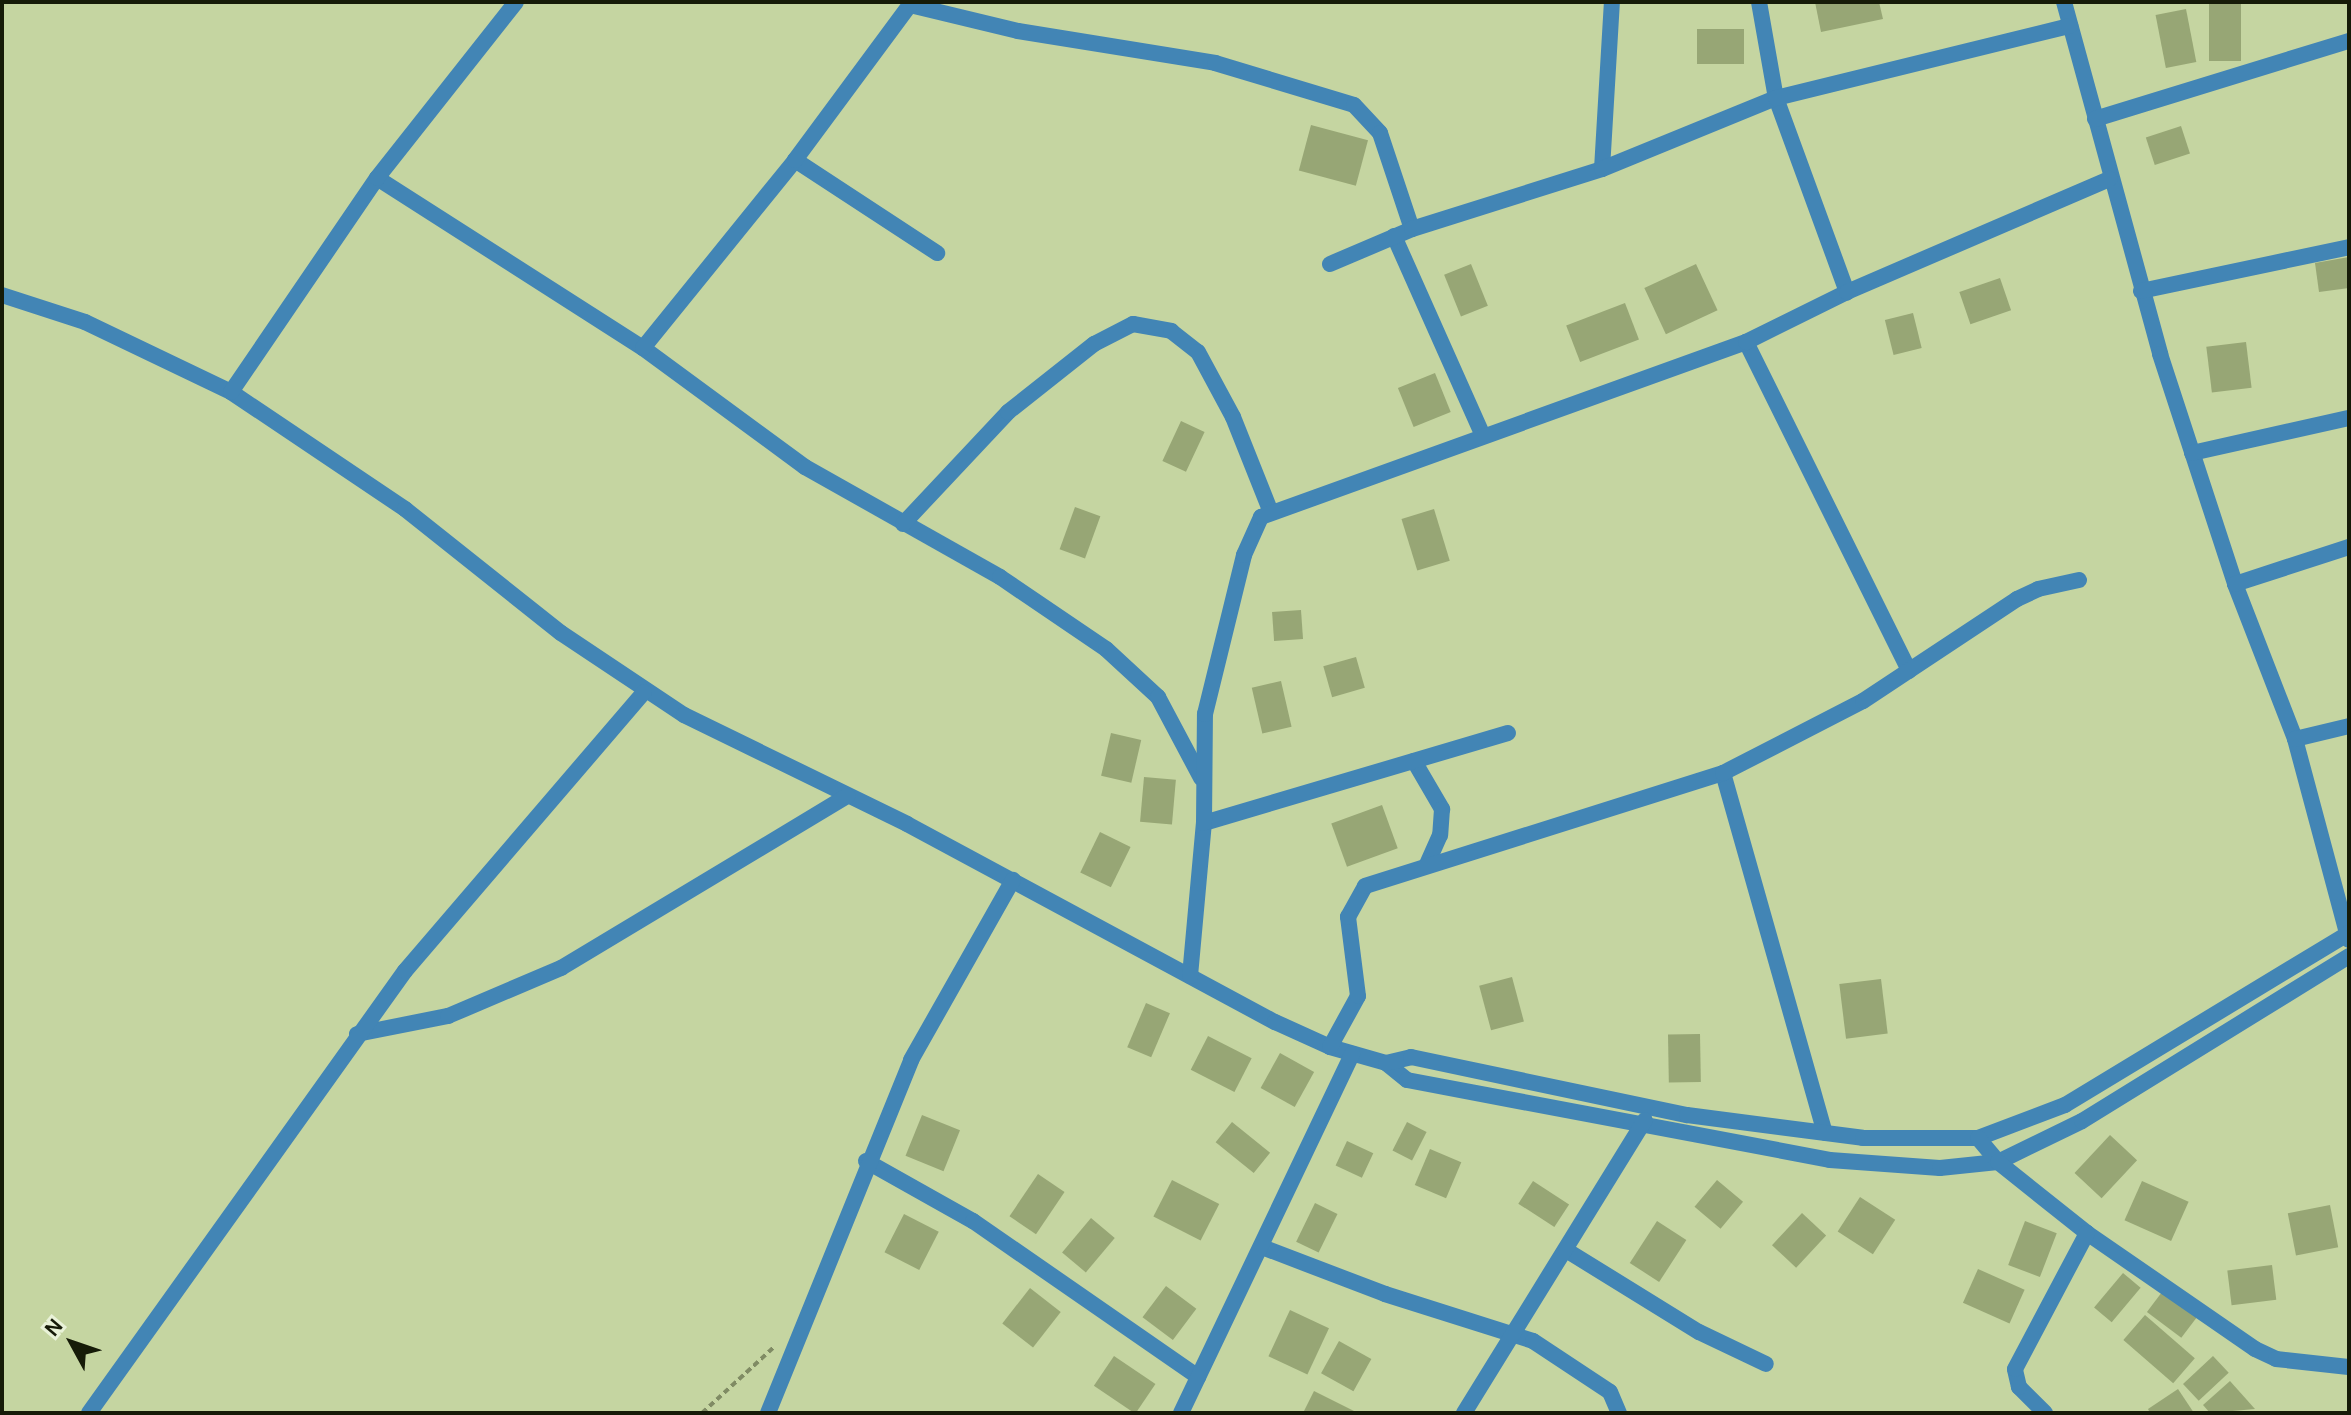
<!DOCTYPE html>
<style>
body{margin:0}
#map{position:relative;width:2351px;height:1415px;overflow:hidden;background:#c5d5a1;font-family:Karla,sans-serif}
div>[style]{position:absolute}
[style*='--x']{left:calc(var(--x)*1px);top:calc(var(--y)*1px);width:calc(var(--w)*1px);rotate:calc(var(--a)*1deg)}
.building>*{inset:0;background:#97a675;transform-origin:0 0}
.path>*{height:4px;margin-top:-2px;transform-origin:0;background:repeating-linear-gradient(90deg,#808b64 0 6px,transparent 0 10px)}
.minor>*{height:16px;margin:-8px;padding:0 8px;transform-origin:8px;border-radius:8px;background:#4285b5}
span{translate:-50% -50%;white-space:nowrap;text-align:center;line-height:1.15;-webkit-text-stroke:7px #e9f2d8;paint-order:stroke}
.frame{position:absolute;inset:0;border:4px solid #161b08;pointer-events:none}
.north{position:absolute;left:32px;top:1303px;width:80px;height:80px;-webkit-text-stroke:6px #e9f2d8;paint-order:stroke;rotate:310deg;font-size:22px;font-weight:700;line-height:32px;text-align:center;color:#161b08}
.north::after{content:'';display:block;margin:auto;width:28px;height:36px;background:#161b08;clip-path:polygon(50% 0,100% 100%,50% 72%,0 100%)}
</style>
<div id="map">
<div class="building">
<div style="clip-path:polygon(1815px 2px,1879px 2px,1883px 19px,1821px 32px)"></div>
<div style="left:2209px;top:2px;width:32px;height:59px"></div>
<div style="left:2186px;top:9px;width:54px;height:31px;rotate:79deg"></div>
<div style="left:1697px;top:29px;width:47px;height:35px"></div>
<div style="left:1311px;top:125px;width:59px;height:47px;rotate:15deg"></div>
<div style="left:2181px;top:126px;width:29px;height:37px;rotate:72deg"></div>
<div style="clip-path:polygon(2349px 257px,2349px 288px,2319px 292px,2315px 263px)"></div>
<div style="left:1471px;top:264px;width:45px;height:29px;rotate:68deg"></div>
<div style="left:1696px;top:264px;width:51px;height:57px;rotate:65deg"></div>
<div style="left:2000px;top:278px;width:34px;height:43px;rotate:71deg"></div>
<div style="left:1625px;top:303px;width:39px;height:63px;rotate:69deg"></div>
<div style="left:1913px;top:313px;width:36px;height:29px;rotate:76deg"></div>
<div style="left:2246px;top:342px;width:46px;height:40px;rotate:83deg"></div>
<div style="left:1435px;top:373px;width:42px;height:40px;rotate:68deg"></div>
<div style="left:1181px;top:421px;width:26px;height:44px;rotate:25deg"></div>
<div style="left:1075px;top:507px;width:27px;height:45px;rotate:20deg"></div>
<div style="left:1434px;top:509px;width:54px;height:34px;rotate:73deg"></div>
<div style="left:1301px;top:610px;width:29px;height:29px;rotate:86deg"></div>
<div style="left:1356px;top:657px;width:32px;height:34px;rotate:74deg"></div>
<div style="left:1281px;top:681px;width:47px;height:30px;rotate:77deg"></div>
<div style="left:1111px;top:733px;width:31px;height:44px;rotate:13deg"></div>
<div style="left:1144px;top:777px;width:32px;height:45px;rotate:5deg"></div>
<div style="left:1382px;top:805px;width:46px;height:54px;rotate:70deg"></div>
<div style="left:1100px;top:832px;width:34px;height:45px;rotate:26deg"></div>
<div style="left:1512px;top:977px;width:46px;height:34px;rotate:75deg"></div>
<div style="left:1881px;top:979px;width:55px;height:42px;rotate:83deg"></div>
<div style="left:1146px;top:1003px;width:26px;height:48px;rotate:23deg"></div>
<div style="left:1700px;top:1034px;width:48px;height:32px;rotate:89deg"></div>
<div style="left:1208px;top:1036px;width:49px;height:38px;rotate:27deg"></div>
<div style="left:1280px;top:1053px;width:39px;height:40px;rotate:29deg"></div>
<div style="left:922px;top:1115px;width:41px;height:44px;rotate:22deg"></div>
<div style="left:1232px;top:1122px;width:49px;height:26px;rotate:39deg"></div>
<div style="left:1407px;top:1122px;width:22px;height:32px;rotate:27deg"></div>
<div style="left:2110px;top:1135px;width:37px;height:52px;rotate:43deg"></div>
<div style="left:1347px;top:1141px;width:29px;height:27px;rotate:25deg"></div>
<div style="left:1430px;top:1149px;width:34px;height:39px;rotate:23deg"></div>
<div style="left:1038px;top:1174px;width:32px;height:51px;rotate:34deg"></div>
<div style="left:1172px;top:1180px;width:53px;height:41px;rotate:27deg"></div>
<div style="left:1717px;top:1180px;width:34px;height:35px;rotate:40deg"></div>
<div style="left:1533px;top:1181px;width:43px;height:27px;rotate:33deg"></div>
<div style="left:2142px;top:1181px;width:51px;height:43px;rotate:24deg"></div>
<div style="left:1860px;top:1197px;width:42px;height:41px;rotate:33deg"></div>
<div style="left:1315px;top:1203px;width:25px;height:43px;rotate:26deg"></div>
<div style="left:2330px;top:1205px;width:43px;height:43px;rotate:79deg"></div>
<div style="left:1802px;top:1213px;width:33px;height:44px;rotate:43deg"></div>
<div style="left:904px;top:1214px;width:39px;height:43px;rotate:27deg"></div>
<div style="left:1091px;top:1218px;width:31px;height:45px;rotate:40deg"></div>
<div style="left:1657px;top:1221px;width:35px;height:50px;rotate:33deg"></div>
<div style="left:2025px;top:1221px;width:34px;height:47px;rotate:21deg"></div>
<div style="left:2272px;top:1265px;width:35px;height:45px;rotate:83deg"></div>
<div style="left:1978px;top:1269px;width:51px;height:37px;rotate:24deg"></div>
<div style="left:2123px;top:1273px;width:23px;height:45px;rotate:40deg"></div>
<div style="left:1166px;top:1286px;width:38px;height:39px;rotate:37deg"></div>
<div style="left:1030px;top:1288px;width:39px;height:45px;rotate:38deg"></div>
<div style="left:2165px;top:1288px;width:43px;height:30px;rotate:37deg"></div>
<div style="left:1290px;top:1310px;width:43px;height:51px;rotate:25deg"></div>
<div style="left:2145px;top:1315px;width:66px;height:33px;rotate:41deg"></div>
<div style="left:1339px;top:1341px;width:37px;height:37px;rotate:29deg"></div>
<div style="left:1114px;top:1356px;width:50px;height:36px;rotate:34deg"></div>
<div style="left:2213px;top:1356px;width:23px;height:41px;rotate:47deg"></div>
<div style="clip-path:polygon(2230px 1381px,2255px 1409px,2210px 1413px,2203px 1405px)"></div>
<div style="clip-path:polygon(2178px 1389px,2194px 1413px,2150px 1413px,2148px 1409px)"></div>
<div style="clip-path:polygon(1314px 1391px,1358px 1413px,1303px 1413px)"></div>
</div>
<div class="path">
<div style="--x:702;--y:1413;--w:98;--a:-42.5"></div>
</div>
<div class="minor">
<div style="--x:1759;--y:2;--w:97;--a:80"></div>
<div style="--x:1776;--y:98;--w:207;--a:69.9"></div>
<div style="--x:2064;--y:2;--w:365;--a:74.7"></div>
<div style="--x:2160;--y:354;--w:242;--a:71.9"></div>
<div style="--x:2235;--y:584;--w:166;--a:68.8"></div>
<div style="--x:2295;--y:739;--w:208;--a:75"></div>
<div style="--x:910;--y:5;--w:111;--a:13.5"></div>
<div style="--x:1018;--y:31;--w:200;--a:9.2"></div>
<div style="--x:1215;--y:63;--w:145;--a:16.8"></div>
<div style="--x:1354;--y:105;--w:38;--a:47"></div>
<div style="--x:1380;--y:133;--w:101;--a:71.6"></div>
<div style="--x:2095;--y:119;--w:266;--a:-17.1"></div>
<div style="--x:795;--y:160;--w:170;--a:33.2"></div>
<div style="--x:1602;--y:169;--w:167;--a:-86.6"></div>
<div style="--x:377;--y:178;--w:316;--a:32.6"></div>
<div style="--x:643;--y:348;--w:201;--a:36.3"></div>
<div style="--x:805;--y:467;--w:224;--a:29.4"></div>
<div style="--x:1000;--y:577;--w:128;--a:34.2"></div>
<div style="--x:1106;--y:649;--w:71;--a:42.7"></div>
<div style="--x:1158;--y:697;--w:92;--a:62"></div>
<div style="--x:1394;--y:236;--w:219;--a:66"></div>
<div style="--x:1330;--y:264;--w:89;--a:-23.1"></div>
<div style="--x:1412;--y:229;--w:199;--a:-17.5"></div>
<div style="--x:1602;--y:169;--w:188;--a:-22.2"></div>
<div style="--x:1776;--y:98;--w:303;--a:-13.8"></div>
<div style="--x:2141;--y:291;--w:213;--a:-11.9"></div>
<div style="--x:2;--y:295;--w:87;--a:18"></div>
<div style="--x:85;--y:322;--w:162;--a:25.6"></div>
<div style="--x:231;--y:392;--w:210;--a:33.9"></div>
<div style="--x:405;--y:509;--w:199;--a:38.5"></div>
<div style="--x:561;--y:633;--w:148;--a:33.7"></div>
<div style="--x:684;--y:715;--w:248;--a:26"></div>
<div style="--x:907;--y:824;--w:418;--a:28.3"></div>
<div style="--x:1275;--y:1022;--w:60;--a:24.4"></div>
<div style="--x:1330;--y:1047;--w:58;--a:15.9"></div>
<div style="--x:1386;--y:1063;--w:27;--a:39"></div>
<div style="--x:1407;--y:1080;--w:430;--a:10.7"></div>
<div style="--x:1830;--y:1160;--w:110;--a:4.2"></div>
<div style="--x:1940;--y:1168;--w:58;--a:-5.9"></div>
<div style="--x:1998;--y:1162;--w:93;--a:-26"></div>
<div style="--x:2082;--y:1121;--w:314;--a:-31.7"></div>
<div style="--x:1746;--y:342;--w:367;--a:63.6"></div>
<div style="--x:643;--y:348;--w:242;--a:-51"></div>
<div style="--x:795;--y:160;--w:197;--a:-53.5"></div>
<div style="--x:231;--y:392;--w:259;--a:-55.7"></div>
<div style="--x:377;--y:178;--w:224;--a:-51.7"></div>
<div style="--x:2192;--y:453;--w:161;--a:-12.6"></div>
<div style="--x:903;--y:524;--w:154;--a:-46.8"></div>
<div style="--x:1008;--y:412;--w:110;--a:-38.3"></div>
<div style="--x:1094;--y:344;--w:44;--a:-27.1"></div>
<div style="--x:1133;--y:324;--w:39;--a:10"></div>
<div style="--x:1171;--y:331;--w:34;--a:38"></div>
<div style="--x:1198;--y:352;--w:74;--a:61.7"></div>
<div style="--x:1233;--y:417;--w:100;--a:68.3"></div>
<div style="--x:2235;--y:584;--w:120;--a:-18"></div>
<div style="--x:2295;--y:739;--w:56;--a:-13.5"></div>
<div style="--x:1414;--y:761;--w:56;--a:59.7"></div>
<div style="--x:1442;--y:809;--w:26;--a:94"></div>
<div style="--x:1440;--y:835;--w:32;--a:114"></div>
<div style="--x:1723;--y:773;--w:374;--a:74.2"></div>
<div style="--x:1204;--y:823;--w:317;--a:-16.5"></div>
<div style="--x:1190;--y:976;--w:154;--a:-84.8"></div>
<div style="--x:1204;--y:823;--w:109;--a:-89.5"></div>
<div style="--x:1205;--y:714;--w:164;--a:-76.2"></div>
<div style="--x:1244;--y:555;--w:42;--a:-65.9"></div>
<div style="--x:1261;--y:517;--w:516;--a:-19.84"></div>
<div style="--x:1746;--y:342;--w:113;--a:-26.3"></div>
<div style="--x:1847;--y:292;--w:286;--a:-23.3"></div>
<div style="--x:357;--y:1034;--w:93;--a:-11.2"></div>
<div style="--x:448;--y:1016;--w:123;--a:-23"></div>
<div style="--x:561;--y:968;--w:334;--a:-31"></div>
<div style="--x:1330;--y:1047;--w:58;--a:-61.2"></div>
<div style="--x:1358;--y:996;--w:80;--a:-97.2"></div>
<div style="--x:1348;--y:917;--w:35;--a:-61"></div>
<div style="--x:1365;--y:886;--w:375;--a:-17.5"></div>
<div style="--x:1723;--y:773;--w:157;--a:-27.2"></div>
<div style="--x:1863;--y:701;--w:185;--a:-33.5"></div>
<div style="--x:2017;--y:599;--w:23;--a:-25"></div>
<div style="--x:2038;--y:589;--w:42;--a:-12.4"></div>
<div style="--x:1386;--y:1063;--w:26;--a:-13"></div>
<div style="--x:1411;--y:1057;--w:282;--a:11.9"></div>
<div style="--x:1687;--y:1115;--w:177;--a:7.4"></div>
<div style="--x:1863;--y:1138;--w:115;--a:0"></div>
<div style="--x:1978;--y:1138;--w:93;--a:-20.8"></div>
<div style="--x:2065;--y:1105;--w:332;--a:-31.2"></div>
<div style="--x:1978;--y:1138;--w:31;--a:50"></div>
<div style="--x:1998;--y:1162;--w:114;--a:38.6"></div>
<div style="--x:2087;--y:1233;--w:204;--a:34.6"></div>
<div style="--x:2255;--y:1349;--w:23;--a:25"></div>
<div style="--x:2276;--y:1359;--w:73;--a:6.3"></div>
<div style="--x:866;--y:1161;--w:123;--a:29.3"></div>
<div style="--x:973;--y:1221;--w:274;--a:34.7"></div>
<div style="--x:1262;--y:1247;--w:132;--a:20.9"></div>
<div style="--x:1385;--y:1294;--w:155;--a:17.6"></div>
<div style="--x:1533;--y:1341;--w:92;--a:33.5"></div>
<div style="--x:1610;--y:1392;--w:23;--a:67"></div>
<div style="--x:1566;--y:1250;--w:156;--a:31.7"></div>
<div style="--x:1699;--y:1332;--w:74;--a:25.5"></div>
<div style="--x:89;--y:1413;--w:543;--a:-54.44"></div>
<div style="--x:405;--y:971;--w:367;--a:-49.4"></div>
<div style="--x:768;--y:1413;--w:381;--a:-67.9"></div>
<div style="--x:911;--y:1060;--w:207;--a:-60.5"></div>
<div style="--x:1181;--y:1413;--w:398;--a:-64.5"></div>
<div style="--x:1464;--y:1413;--w:344;--a:-58.3"></div>
<div style="--x:2045;--y:1413;--w:37;--a:-135"></div>
<div style="--x:2019;--y:1387;--w:18;--a:-103"></div>
<div style="--x:2015;--y:1369;--w:154;--a:-62.1"></div>
</div>
<div class="frame"></div>
<div class="north">N</div>
</div>
